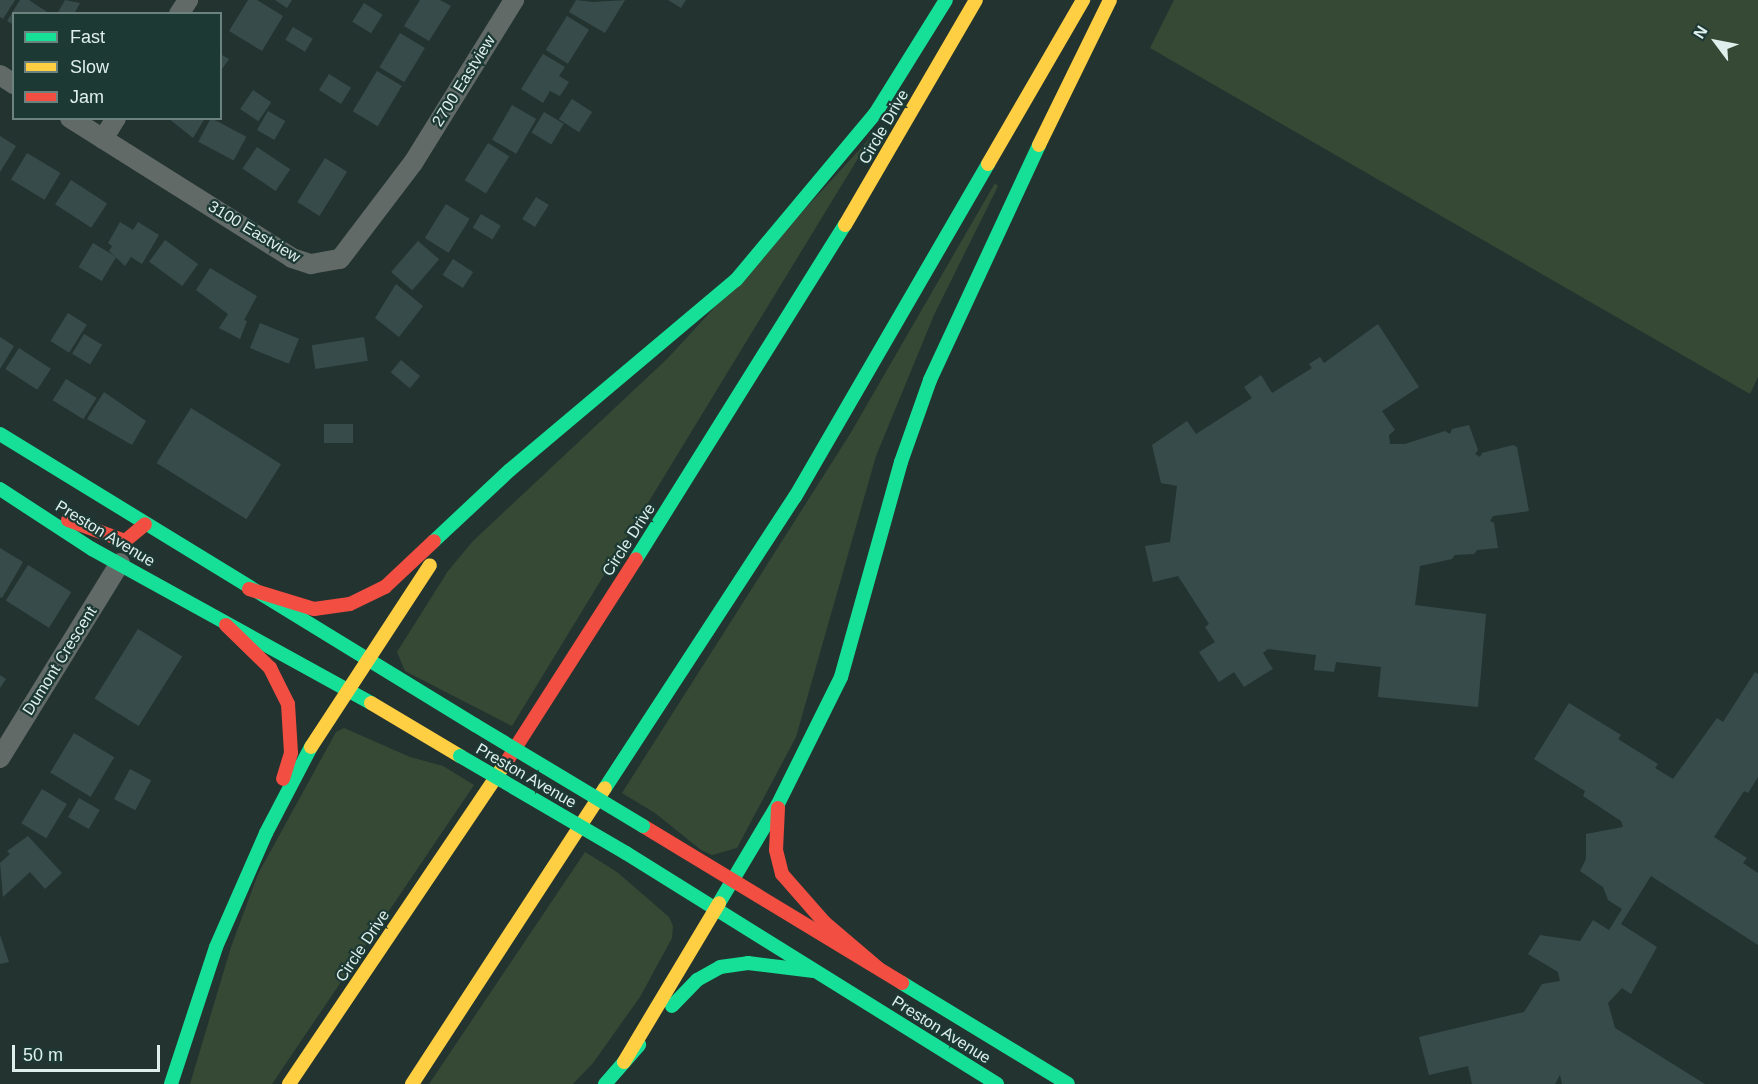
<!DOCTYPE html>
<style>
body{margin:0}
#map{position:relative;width:1758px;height:1084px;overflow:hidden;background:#233330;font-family:Helvetica,sans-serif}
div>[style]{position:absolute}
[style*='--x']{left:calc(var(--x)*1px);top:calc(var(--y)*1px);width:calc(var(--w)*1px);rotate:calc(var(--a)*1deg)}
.green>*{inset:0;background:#364935}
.building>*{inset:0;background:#384b4b;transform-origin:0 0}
.street>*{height:20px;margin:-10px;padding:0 10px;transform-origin:10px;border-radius:10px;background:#616a66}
.fast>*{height:14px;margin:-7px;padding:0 7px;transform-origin:7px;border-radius:7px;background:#16e098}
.slow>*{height:14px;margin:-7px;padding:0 7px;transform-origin:7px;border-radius:7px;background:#ffcf43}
.jam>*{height:14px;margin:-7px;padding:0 7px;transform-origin:7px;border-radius:7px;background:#f24e42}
.fast-bridge>*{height:14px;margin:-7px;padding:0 7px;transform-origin:7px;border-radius:7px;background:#16e098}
span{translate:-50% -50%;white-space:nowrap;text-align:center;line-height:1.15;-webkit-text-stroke:4.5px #1d3934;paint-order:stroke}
.street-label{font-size:16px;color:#dfefec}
.legend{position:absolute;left:12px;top:12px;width:210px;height:108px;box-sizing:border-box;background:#1d3934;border:2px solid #6b827e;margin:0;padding:8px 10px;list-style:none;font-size:18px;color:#dfefec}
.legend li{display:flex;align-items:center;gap:12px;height:30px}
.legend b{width:30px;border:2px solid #6b827e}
.north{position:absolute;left:1686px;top:12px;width:60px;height:60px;-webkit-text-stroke:4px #1d3934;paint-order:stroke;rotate:302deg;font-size:16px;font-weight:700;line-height:24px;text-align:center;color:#dfefec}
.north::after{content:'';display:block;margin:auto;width:21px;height:27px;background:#dfefec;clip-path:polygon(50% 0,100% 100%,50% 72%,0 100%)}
.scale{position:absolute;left:12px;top:1045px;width:148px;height:27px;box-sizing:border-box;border:3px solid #dfefec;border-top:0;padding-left:8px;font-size:18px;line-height:21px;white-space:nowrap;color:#dfefec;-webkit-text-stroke:4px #1d3934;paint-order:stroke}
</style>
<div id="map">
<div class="green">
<div style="clip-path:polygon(1174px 0,1758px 0,1758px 377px,1750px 394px,1150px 48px)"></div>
<div style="clip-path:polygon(871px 137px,512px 726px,405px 671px,397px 652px,448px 571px,473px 541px,668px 358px)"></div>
<div style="clip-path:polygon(995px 183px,998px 186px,934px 315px,876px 456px,796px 737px,737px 848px,712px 855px,701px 850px,655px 813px,622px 793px,850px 434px)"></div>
<div style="clip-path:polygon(344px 728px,410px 757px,443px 766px,474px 785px,272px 1084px,190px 1084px,231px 947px,258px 874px,336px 732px)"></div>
<div style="clip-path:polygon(585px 852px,617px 872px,669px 917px,673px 926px,672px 938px,640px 997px,593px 1063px,573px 1084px,429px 1084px)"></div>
</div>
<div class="building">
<div style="clip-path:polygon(0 0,15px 0,3px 19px,0 17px)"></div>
<div style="clip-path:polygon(20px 0,29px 0,50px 14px,14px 14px,14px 25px,7px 21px)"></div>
<div style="clip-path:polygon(65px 0,80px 3px,74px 14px,57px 14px)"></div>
<div style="clip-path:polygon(248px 0,257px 0,283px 16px,262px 51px,229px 31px)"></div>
<div style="clip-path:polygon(275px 0,292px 0,287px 8px)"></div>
<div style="clip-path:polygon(420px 0,440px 0,451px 6px,429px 41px,404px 26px)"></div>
<div style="clip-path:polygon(576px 0,593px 2px,625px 0,605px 33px,569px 12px)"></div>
<div style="clip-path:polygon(668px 0,686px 0,681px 8px)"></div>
<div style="left:364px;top:3px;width:22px;height:22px;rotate:32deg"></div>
<div style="left:567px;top:16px;width:26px;height:40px;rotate:32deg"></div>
<div style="left:293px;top:27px;width:23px;height:15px;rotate:31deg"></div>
<div style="left:400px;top:33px;width:29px;height:40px;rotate:31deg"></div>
<div style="clip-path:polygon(220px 54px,229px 59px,220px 72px)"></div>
<div style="clip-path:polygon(543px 54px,565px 67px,559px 76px,569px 82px,560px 96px,550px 91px,543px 103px,521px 89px)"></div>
<div style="left:377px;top:71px;width:29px;height:47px;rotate:31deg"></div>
<div style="left:329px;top:74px;width:26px;height:19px;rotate:32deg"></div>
<div style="left:253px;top:90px;width:22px;height:23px;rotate:34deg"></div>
<div style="left:572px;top:99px;width:24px;height:24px;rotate:33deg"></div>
<div style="left:512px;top:105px;width:28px;height:40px;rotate:30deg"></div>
<div style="left:268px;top:111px;width:20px;height:22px;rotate:30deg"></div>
<div style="left:544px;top:112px;width:23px;height:24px;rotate:31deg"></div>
<div style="clip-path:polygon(168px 118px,205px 118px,193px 138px)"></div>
<div style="left:211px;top:118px;width:40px;height:27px;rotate:28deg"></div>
<div style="clip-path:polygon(0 136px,16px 146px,0 172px)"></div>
<div style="left:488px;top:143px;width:25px;height:44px;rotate:32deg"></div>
<div style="left:257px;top:147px;width:40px;height:26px;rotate:34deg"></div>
<div style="left:27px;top:153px;width:39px;height:31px;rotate:31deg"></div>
<div style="left:325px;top:158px;width:26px;height:52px;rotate:32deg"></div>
<div style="left:71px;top:180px;width:43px;height:29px;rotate:33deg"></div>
<div style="left:536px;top:197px;width:15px;height:26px;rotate:32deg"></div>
<div style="left:446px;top:204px;width:28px;height:40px;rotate:32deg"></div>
<div style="left:481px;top:214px;width:23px;height:16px;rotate:31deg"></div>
<div style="clip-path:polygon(120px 222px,133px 230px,138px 222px,159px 235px,142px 264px,131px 257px,125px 266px,109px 251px,112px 246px,108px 243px)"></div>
<div style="left:165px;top:240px;width:41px;height:27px;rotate:36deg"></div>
<div style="left:418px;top:241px;width:28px;height:41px;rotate:41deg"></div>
<div style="left:93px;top:243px;width:27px;height:28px;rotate:31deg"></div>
<div style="left:453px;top:259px;width:24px;height:19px;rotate:33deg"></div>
<div style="clip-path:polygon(210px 268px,257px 296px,244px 320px,247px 321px,240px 339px,219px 328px,228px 314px,196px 290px)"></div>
<div style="clip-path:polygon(396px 284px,423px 306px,399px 337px,375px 318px)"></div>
<div style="left:68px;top:313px;width:22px;height:33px;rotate:32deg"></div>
<div style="left:260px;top:323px;width:42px;height:27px;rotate:22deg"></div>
<div style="clip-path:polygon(1378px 324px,1419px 387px,1382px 411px,1395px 430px,1389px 435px,1390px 444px,1405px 444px,1445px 431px,1450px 434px,1452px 429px,1469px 425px,1478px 450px,1475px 454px,1480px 457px,1482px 453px,1513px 445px,1517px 447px,1529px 511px,1493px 516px,1490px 521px,1494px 523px,1498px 548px,1477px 550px,1474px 554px,1455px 555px,1452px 559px,1420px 566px,1415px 605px,1486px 614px,1478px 707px,1378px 697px,1381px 667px,1336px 662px,1334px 672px,1314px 670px,1316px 655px,1268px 649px,1263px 653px,1273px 669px,1258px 678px,1244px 687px,1234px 672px,1219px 682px,1199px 652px,1215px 642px,1205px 627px,1209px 624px,1178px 576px,1153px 582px,1145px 546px,1170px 542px,1177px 486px,1161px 483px,1152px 445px,1187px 421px,1196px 434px,1252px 398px,1244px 387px,1261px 375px,1272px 393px,1312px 368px,1309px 364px,1320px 357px,1324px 363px)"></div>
<div style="left:84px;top:334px;width:21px;height:23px;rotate:31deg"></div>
<div style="clip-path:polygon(0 337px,14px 346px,0 369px)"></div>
<div style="left:364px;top:337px;width:24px;height:53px;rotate:81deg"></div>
<div style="left:19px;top:348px;width:38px;height:25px;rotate:33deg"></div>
<div style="left:401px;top:360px;width:25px;height:16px;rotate:40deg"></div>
<div style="left:66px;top:379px;width:36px;height:25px;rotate:32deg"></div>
<div style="clip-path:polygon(104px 392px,146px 421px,132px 445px,87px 419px)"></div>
<div style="left:191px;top:408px;width:106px;height:65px;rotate:32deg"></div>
<div style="left:324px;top:424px;width:29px;height:19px"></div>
<div style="clip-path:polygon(0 548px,23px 562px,2px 598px,0 597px)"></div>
<div style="left:28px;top:565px;width:51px;height:42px;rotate:32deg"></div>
<div style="left:138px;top:629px;width:52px;height:82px;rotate:32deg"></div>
<div style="clip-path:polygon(1755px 672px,1758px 674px,1758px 777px,1748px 793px,1744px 791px,1714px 837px,1747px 858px,1743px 863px,1758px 873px,1758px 945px,1651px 876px,1621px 924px,1657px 947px,1631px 994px,1622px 988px,1608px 1003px,1615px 1028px,1705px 1084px,1562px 1084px,1560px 1075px,1555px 1084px,1472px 1084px,1468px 1066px,1429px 1075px,1419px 1037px,1524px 1012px,1542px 984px,1560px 981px,1558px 972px,1528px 954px,1540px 935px,1580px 941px,1593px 920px,1609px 930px,1622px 909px,1608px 900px,1603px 887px,1580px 871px,1586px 859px,1586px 834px,1623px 827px,1621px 821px,1583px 796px,1585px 791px,1534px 759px,1569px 703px,1621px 735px,1618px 739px,1658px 764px,1655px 768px,1673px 779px,1717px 718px,1723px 722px)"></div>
<div style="clip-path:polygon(0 675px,6px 679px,0 688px)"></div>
<div style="left:74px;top:733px;width:47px;height:46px;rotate:31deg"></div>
<div style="left:130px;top:769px;width:24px;height:34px;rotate:28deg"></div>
<div style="left:42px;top:789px;width:29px;height:40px;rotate:31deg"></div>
<div style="left:79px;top:798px;width:24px;height:22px;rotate:30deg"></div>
<div style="clip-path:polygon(28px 836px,62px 873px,45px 889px,30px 872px,3px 897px,0 863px,10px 854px,7px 851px)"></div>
<div style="clip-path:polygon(0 935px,9px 962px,0 964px)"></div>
</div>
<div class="street">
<div style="--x:179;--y:14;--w:17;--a:-57"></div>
<div style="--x:0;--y:75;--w:17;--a:33"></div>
<div style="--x:70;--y:118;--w:262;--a:32.2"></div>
<div style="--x:292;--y:258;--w:20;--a:18"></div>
<div style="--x:311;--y:264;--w:29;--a:-10"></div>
<div style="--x:340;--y:259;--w:121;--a:-52.8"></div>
<div style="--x:413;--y:163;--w:192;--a:-58.2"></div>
<div style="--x:103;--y:139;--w:25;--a:-58"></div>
<div style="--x:0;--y:758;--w:229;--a:-58.4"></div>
</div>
<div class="fast">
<div style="--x:0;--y:434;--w:557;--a:31.49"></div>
<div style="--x:0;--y:489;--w:110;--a:33.1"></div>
<div style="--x:92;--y:549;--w:319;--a:28.9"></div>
<div style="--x:434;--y:541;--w:104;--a:-43.1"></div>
<div style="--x:510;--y:470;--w:295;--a:-40.1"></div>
<div style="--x:736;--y:280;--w:217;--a:-50.1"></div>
<div style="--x:875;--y:114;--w:134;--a:-58.1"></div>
<div style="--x:636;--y:559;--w:394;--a:-58"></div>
<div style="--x:605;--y:788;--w:348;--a:-56.9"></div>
<div style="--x:795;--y:497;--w:385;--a:-59.9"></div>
<div style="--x:626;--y:853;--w:437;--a:31.9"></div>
<div style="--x:719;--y:903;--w:115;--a:-59.2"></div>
<div style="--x:778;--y:804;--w:142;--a:-63.6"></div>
<div style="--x:841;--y:677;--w:223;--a:-74.4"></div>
<div style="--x:901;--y:462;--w:87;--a:-70.5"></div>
<div style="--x:930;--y:380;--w:259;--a:-65.1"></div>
<div style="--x:902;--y:983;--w:194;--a:31.3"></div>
<div style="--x:672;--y:1006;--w:36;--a:-46"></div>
<div style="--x:697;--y:980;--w:26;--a:-29"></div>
<div style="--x:720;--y:967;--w:28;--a:-8"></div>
<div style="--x:748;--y:963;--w:66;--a:6.9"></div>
<div style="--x:171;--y:1084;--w:144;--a:-71.8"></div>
<div style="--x:216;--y:947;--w:124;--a:-66.3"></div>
<div style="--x:266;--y:833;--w:97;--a:-62.4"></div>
<div style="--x:605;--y:1084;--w:52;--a:-48.9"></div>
</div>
<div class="slow">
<div style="--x:1039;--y:145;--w:161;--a:-63.9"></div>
<div style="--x:988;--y:164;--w:190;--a:-59.9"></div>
<div style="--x:845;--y:225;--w:260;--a:-59.8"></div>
<div style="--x:371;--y:703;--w:104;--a:30.8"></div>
<div style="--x:311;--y:747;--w:217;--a:-56.8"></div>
<div style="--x:624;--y:1062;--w:185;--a:-59.1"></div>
<div style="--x:289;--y:1084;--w:386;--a:-56"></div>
<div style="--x:412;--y:1084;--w:353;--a:-56.9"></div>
</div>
<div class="jam">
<div style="--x:68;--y:520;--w:61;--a:20.2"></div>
<div style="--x:125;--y:541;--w:26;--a:-40"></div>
<div style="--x:249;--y:589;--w:68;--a:17.1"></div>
<div style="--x:314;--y:609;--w:36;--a:-8"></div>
<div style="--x:350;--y:604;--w:39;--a:-26"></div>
<div style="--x:385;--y:587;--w:67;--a:-43.2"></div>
<div style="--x:226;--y:625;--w:62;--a:44.3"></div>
<div style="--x:270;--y:668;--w:40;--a:63.4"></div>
<div style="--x:288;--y:704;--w:49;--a:86.5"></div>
<div style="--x:291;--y:753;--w:27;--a:107"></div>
<div style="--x:505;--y:764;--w:243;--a:-57.4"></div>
<div style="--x:778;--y:808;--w:42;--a:92.7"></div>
<div style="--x:776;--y:850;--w:25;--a:76"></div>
<div style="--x:782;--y:874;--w:64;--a:48.8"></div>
<div style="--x:824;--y:922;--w:71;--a:40.4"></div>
<div style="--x:643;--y:826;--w:303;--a:31.2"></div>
</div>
<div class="fast-bridge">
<div style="--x:475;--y:725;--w:196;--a:31"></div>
<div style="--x:460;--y:756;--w:192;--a:30.3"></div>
</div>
<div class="street-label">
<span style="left:464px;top:81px;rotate:-58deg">2700 Eastview</span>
<span style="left:884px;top:127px;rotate:-60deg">Circle Drive</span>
<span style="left:254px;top:232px;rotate:31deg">3100 Eastview</span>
<span style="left:105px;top:534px;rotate:31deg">Preston Avenue</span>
<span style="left:629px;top:540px;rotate:-57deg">Circle Drive</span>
<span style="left:60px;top:661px;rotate:-58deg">Dumont Crescent</span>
<span style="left:526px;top:776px;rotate:30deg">Preston Avenue</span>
<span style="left:363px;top:946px;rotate:-56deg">Circle Drive</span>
<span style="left:941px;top:1030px;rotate:32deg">Preston Avenue</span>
</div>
<ul class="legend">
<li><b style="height:8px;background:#16e098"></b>Fast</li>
<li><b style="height:8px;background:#ffcf43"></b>Slow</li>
<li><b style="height:8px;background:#f24e42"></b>Jam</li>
</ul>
<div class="north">N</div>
<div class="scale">50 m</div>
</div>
